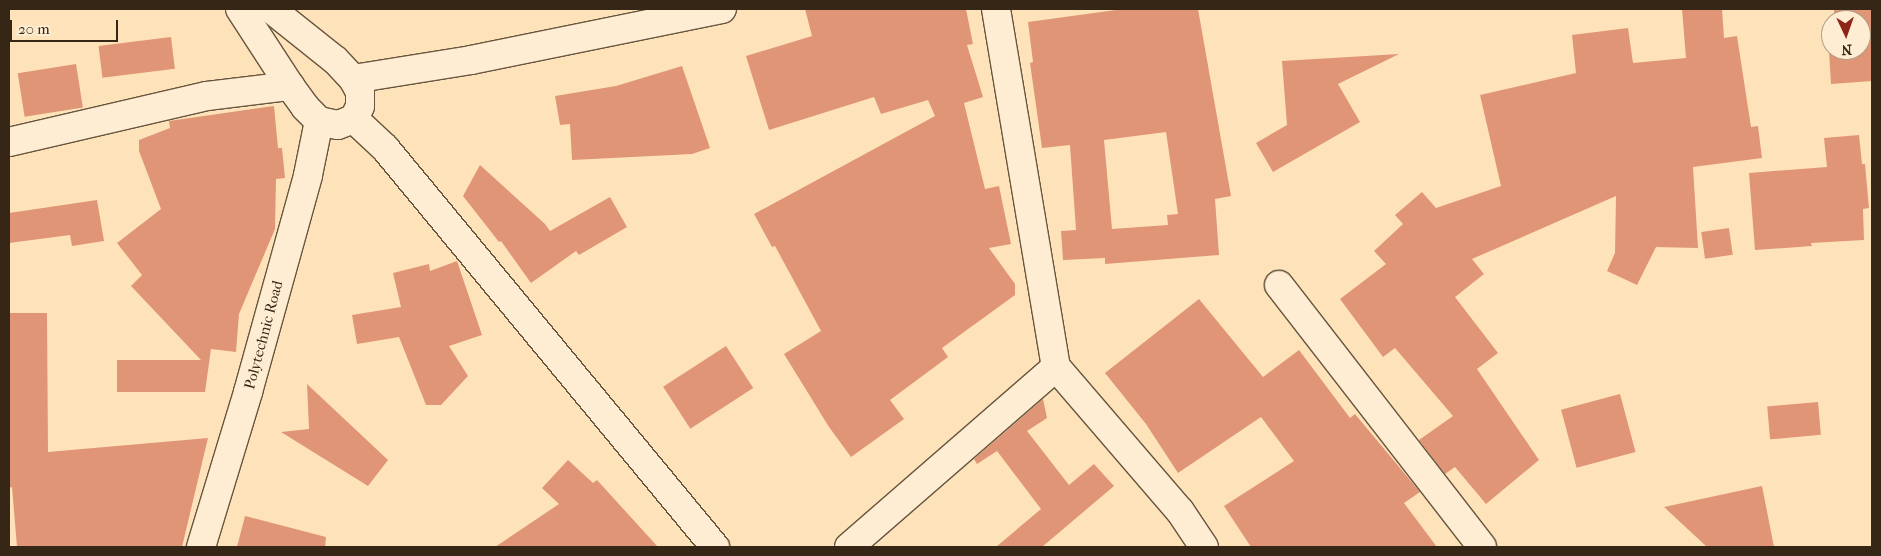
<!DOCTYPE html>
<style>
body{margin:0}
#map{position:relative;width:1881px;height:556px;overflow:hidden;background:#fee3ba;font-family:"IM FELL French Canon",serif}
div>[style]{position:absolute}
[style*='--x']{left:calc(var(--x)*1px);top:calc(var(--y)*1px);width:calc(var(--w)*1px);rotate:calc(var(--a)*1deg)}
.building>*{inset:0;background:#e09576;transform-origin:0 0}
.roads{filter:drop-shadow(1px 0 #67553e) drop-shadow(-1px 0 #67553e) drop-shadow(0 1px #67553e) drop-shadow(0 -1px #67553e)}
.minor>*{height:28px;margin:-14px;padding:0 14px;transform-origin:14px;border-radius:14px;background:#feedd2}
.tertiary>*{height:28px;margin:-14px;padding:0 14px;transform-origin:14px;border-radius:14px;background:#feedd2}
span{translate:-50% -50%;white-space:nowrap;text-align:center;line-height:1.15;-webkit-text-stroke:4px #feedd2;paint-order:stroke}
.street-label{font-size:15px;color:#352615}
.frame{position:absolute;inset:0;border:10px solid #352615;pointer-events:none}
.north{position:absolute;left:1821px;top:10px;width:50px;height:50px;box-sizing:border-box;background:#feedd2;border:1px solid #ae9d86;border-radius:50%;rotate:177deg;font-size:14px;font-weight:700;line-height:20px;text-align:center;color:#352615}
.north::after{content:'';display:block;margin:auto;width:18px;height:22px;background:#8f2418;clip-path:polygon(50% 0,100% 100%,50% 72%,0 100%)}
.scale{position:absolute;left:10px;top:20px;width:108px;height:22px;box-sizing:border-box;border:2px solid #352615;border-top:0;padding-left:6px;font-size:15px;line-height:18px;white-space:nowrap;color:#352615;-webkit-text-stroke:4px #feedd2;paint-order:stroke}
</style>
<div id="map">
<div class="building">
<div style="clip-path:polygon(805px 9px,966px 9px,973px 44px,967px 45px,983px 97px,964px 103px,985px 189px,999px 186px,1011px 244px,989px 248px,1015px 284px,1015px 295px,942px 348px,948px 357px,890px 400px,904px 419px,851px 457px,829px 427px,784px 354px,821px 331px,775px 246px,772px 247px,754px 214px,935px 116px,928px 100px,881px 114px,874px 97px,769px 130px,746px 56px,812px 36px)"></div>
<div style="clip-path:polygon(evenodd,1123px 9px,1198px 9px,1231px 196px,1215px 199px,1219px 255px,1105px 264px,1105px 258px,1063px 260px,1061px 231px,1076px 230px,1070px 145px,1042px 148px,1030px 63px,1033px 62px,1028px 22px,1123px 9px,1166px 132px,1178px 214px,1167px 215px,1168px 225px,1112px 229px,1104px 140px,1166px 132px)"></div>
<div style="clip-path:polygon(1682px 9px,1722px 9px,1724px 38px,1737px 36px,1751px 127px,1758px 126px,1762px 158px,1693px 167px,1698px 248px,1656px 247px,1637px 285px,1607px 271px,1615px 253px,1616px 196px,1472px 259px,1484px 274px,1455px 297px,1498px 353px,1477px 369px,1539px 460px,1486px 504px,1455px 467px,1445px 474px,1419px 440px,1453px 416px,1395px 348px,1383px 357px,1340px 299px,1386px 264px,1374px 251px,1403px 224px,1395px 215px,1422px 192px,1436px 208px,1501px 186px,1480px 95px,1576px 73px,1572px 35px,1628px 28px,1633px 63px,1686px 58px)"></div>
<div style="clip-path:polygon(1834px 9px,1872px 9px,1872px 81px,1831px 84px,1829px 51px,1861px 50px,1861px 20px,1834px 20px)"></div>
<div style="left:171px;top:37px;width:32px;height:73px;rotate:83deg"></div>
<div style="clip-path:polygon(1399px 54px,1338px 84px,1360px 122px,1273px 172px,1256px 143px,1287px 125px,1282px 61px)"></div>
<div style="left:76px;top:64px;width:44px;height:59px;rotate:81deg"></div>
<div style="clip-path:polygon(682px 66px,710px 148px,692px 154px,572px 160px,570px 124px,560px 125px,555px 96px,616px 86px)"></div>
<div style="clip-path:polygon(274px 106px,278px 148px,282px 148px,285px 178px,276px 179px,275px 229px,239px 314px,236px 352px,211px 349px,205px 392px,117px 392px,117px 360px,201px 360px,131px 286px,142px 275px,117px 243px,161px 209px,139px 151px,139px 140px,170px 128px,169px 121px)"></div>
<div style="clip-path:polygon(1859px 135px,1862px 164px,1865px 164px,1869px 208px,1863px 209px,1864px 240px,1811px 243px,1812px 246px,1755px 250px,1749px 173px,1827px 167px,1824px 138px)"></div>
<div style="clip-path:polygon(480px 165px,545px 224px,550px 231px,610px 197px,627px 227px,579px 255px,576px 251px,531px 283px,501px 241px,499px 242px,463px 196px)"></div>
<div style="clip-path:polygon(97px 200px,104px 241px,72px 246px,70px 235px,9px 243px,9px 213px)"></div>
<div style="left:1729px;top:228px;width:27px;height:28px;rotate:82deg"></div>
<div style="clip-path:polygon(457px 261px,482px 335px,449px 346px,468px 376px,441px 405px,426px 405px,399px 337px,357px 344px,352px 315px,401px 307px,393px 273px,429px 264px,430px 271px)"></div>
<div style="clip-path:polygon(1199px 299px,1263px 377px,1299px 350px,1350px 418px,1355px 414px,1420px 492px,1404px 503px,1437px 547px,1251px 547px,1224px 506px,1294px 461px,1261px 417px,1178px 473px,1146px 424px,1105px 373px)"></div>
<div style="clip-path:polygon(9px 313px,47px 313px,48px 452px,208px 438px,182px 547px,17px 547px,12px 487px,9px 488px)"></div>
<div style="left:726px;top:346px;width:50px;height:75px;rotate:57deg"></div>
<div style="clip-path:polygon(307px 384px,388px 460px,368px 486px,281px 432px,309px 429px)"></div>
<div style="left:1620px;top:394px;width:60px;height:61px;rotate:75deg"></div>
<div style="clip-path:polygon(1043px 399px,1047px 418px,1027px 431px,1069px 485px,1094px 464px,1114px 486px,1042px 547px,996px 547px,1041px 509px,997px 451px,977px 464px,974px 459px)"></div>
<div style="left:1818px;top:402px;width:33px;height:51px;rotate:85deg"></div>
<div style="clip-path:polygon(568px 460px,593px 483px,597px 480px,658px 547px,495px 547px,559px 504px,542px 488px)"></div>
<div style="clip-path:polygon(1762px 486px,1774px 547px,1707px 547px,1664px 507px)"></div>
<div style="clip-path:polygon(245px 516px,326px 537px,325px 547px,237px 547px)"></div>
</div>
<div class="roads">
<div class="minor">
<div style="--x:996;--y:9;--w:363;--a:80.5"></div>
<div style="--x:1056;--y:367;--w:190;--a:49.3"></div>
<div style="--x:1180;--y:511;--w:43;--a:56.3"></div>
<div style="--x:353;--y:79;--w:120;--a:-9.1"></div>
<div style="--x:471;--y:60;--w:256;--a:-11.5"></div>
<div style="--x:354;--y:119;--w:42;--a:43.1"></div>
<div style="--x:385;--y:148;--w:518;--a:50.41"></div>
<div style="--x:9;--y:142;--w:203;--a:-13.1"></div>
<div style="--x:207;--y:96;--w:84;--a:-6.9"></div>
<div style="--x:1279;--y:285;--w:331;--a:52.2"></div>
<div style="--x:849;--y:547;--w:274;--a:-41"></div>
</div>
<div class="tertiary">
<div style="--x:240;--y:9;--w:92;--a:57"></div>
<div style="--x:290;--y:86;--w:26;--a:54"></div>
<div style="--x:305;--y:107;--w:20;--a:45"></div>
<div style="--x:319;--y:121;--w:19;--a:12"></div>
<div style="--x:338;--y:125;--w:17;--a:-21"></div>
<div style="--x:354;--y:119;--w:14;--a:-65"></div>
<div style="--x:360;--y:106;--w:14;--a:-90"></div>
<div style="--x:360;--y:92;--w:15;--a:-118"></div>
<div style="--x:353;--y:79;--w:26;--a:-133"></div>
<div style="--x:335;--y:60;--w:82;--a:-141.4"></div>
<div style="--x:201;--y:547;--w:162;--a:-73.1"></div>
<div style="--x:248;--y:392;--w:225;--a:-74.5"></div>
<div style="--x:308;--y:175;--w:55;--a:-78.5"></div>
</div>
</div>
<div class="street-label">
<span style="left:264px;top:335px;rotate:-75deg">Polytechnic Road</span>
</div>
<div class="frame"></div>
<div class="north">N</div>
<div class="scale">20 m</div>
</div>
